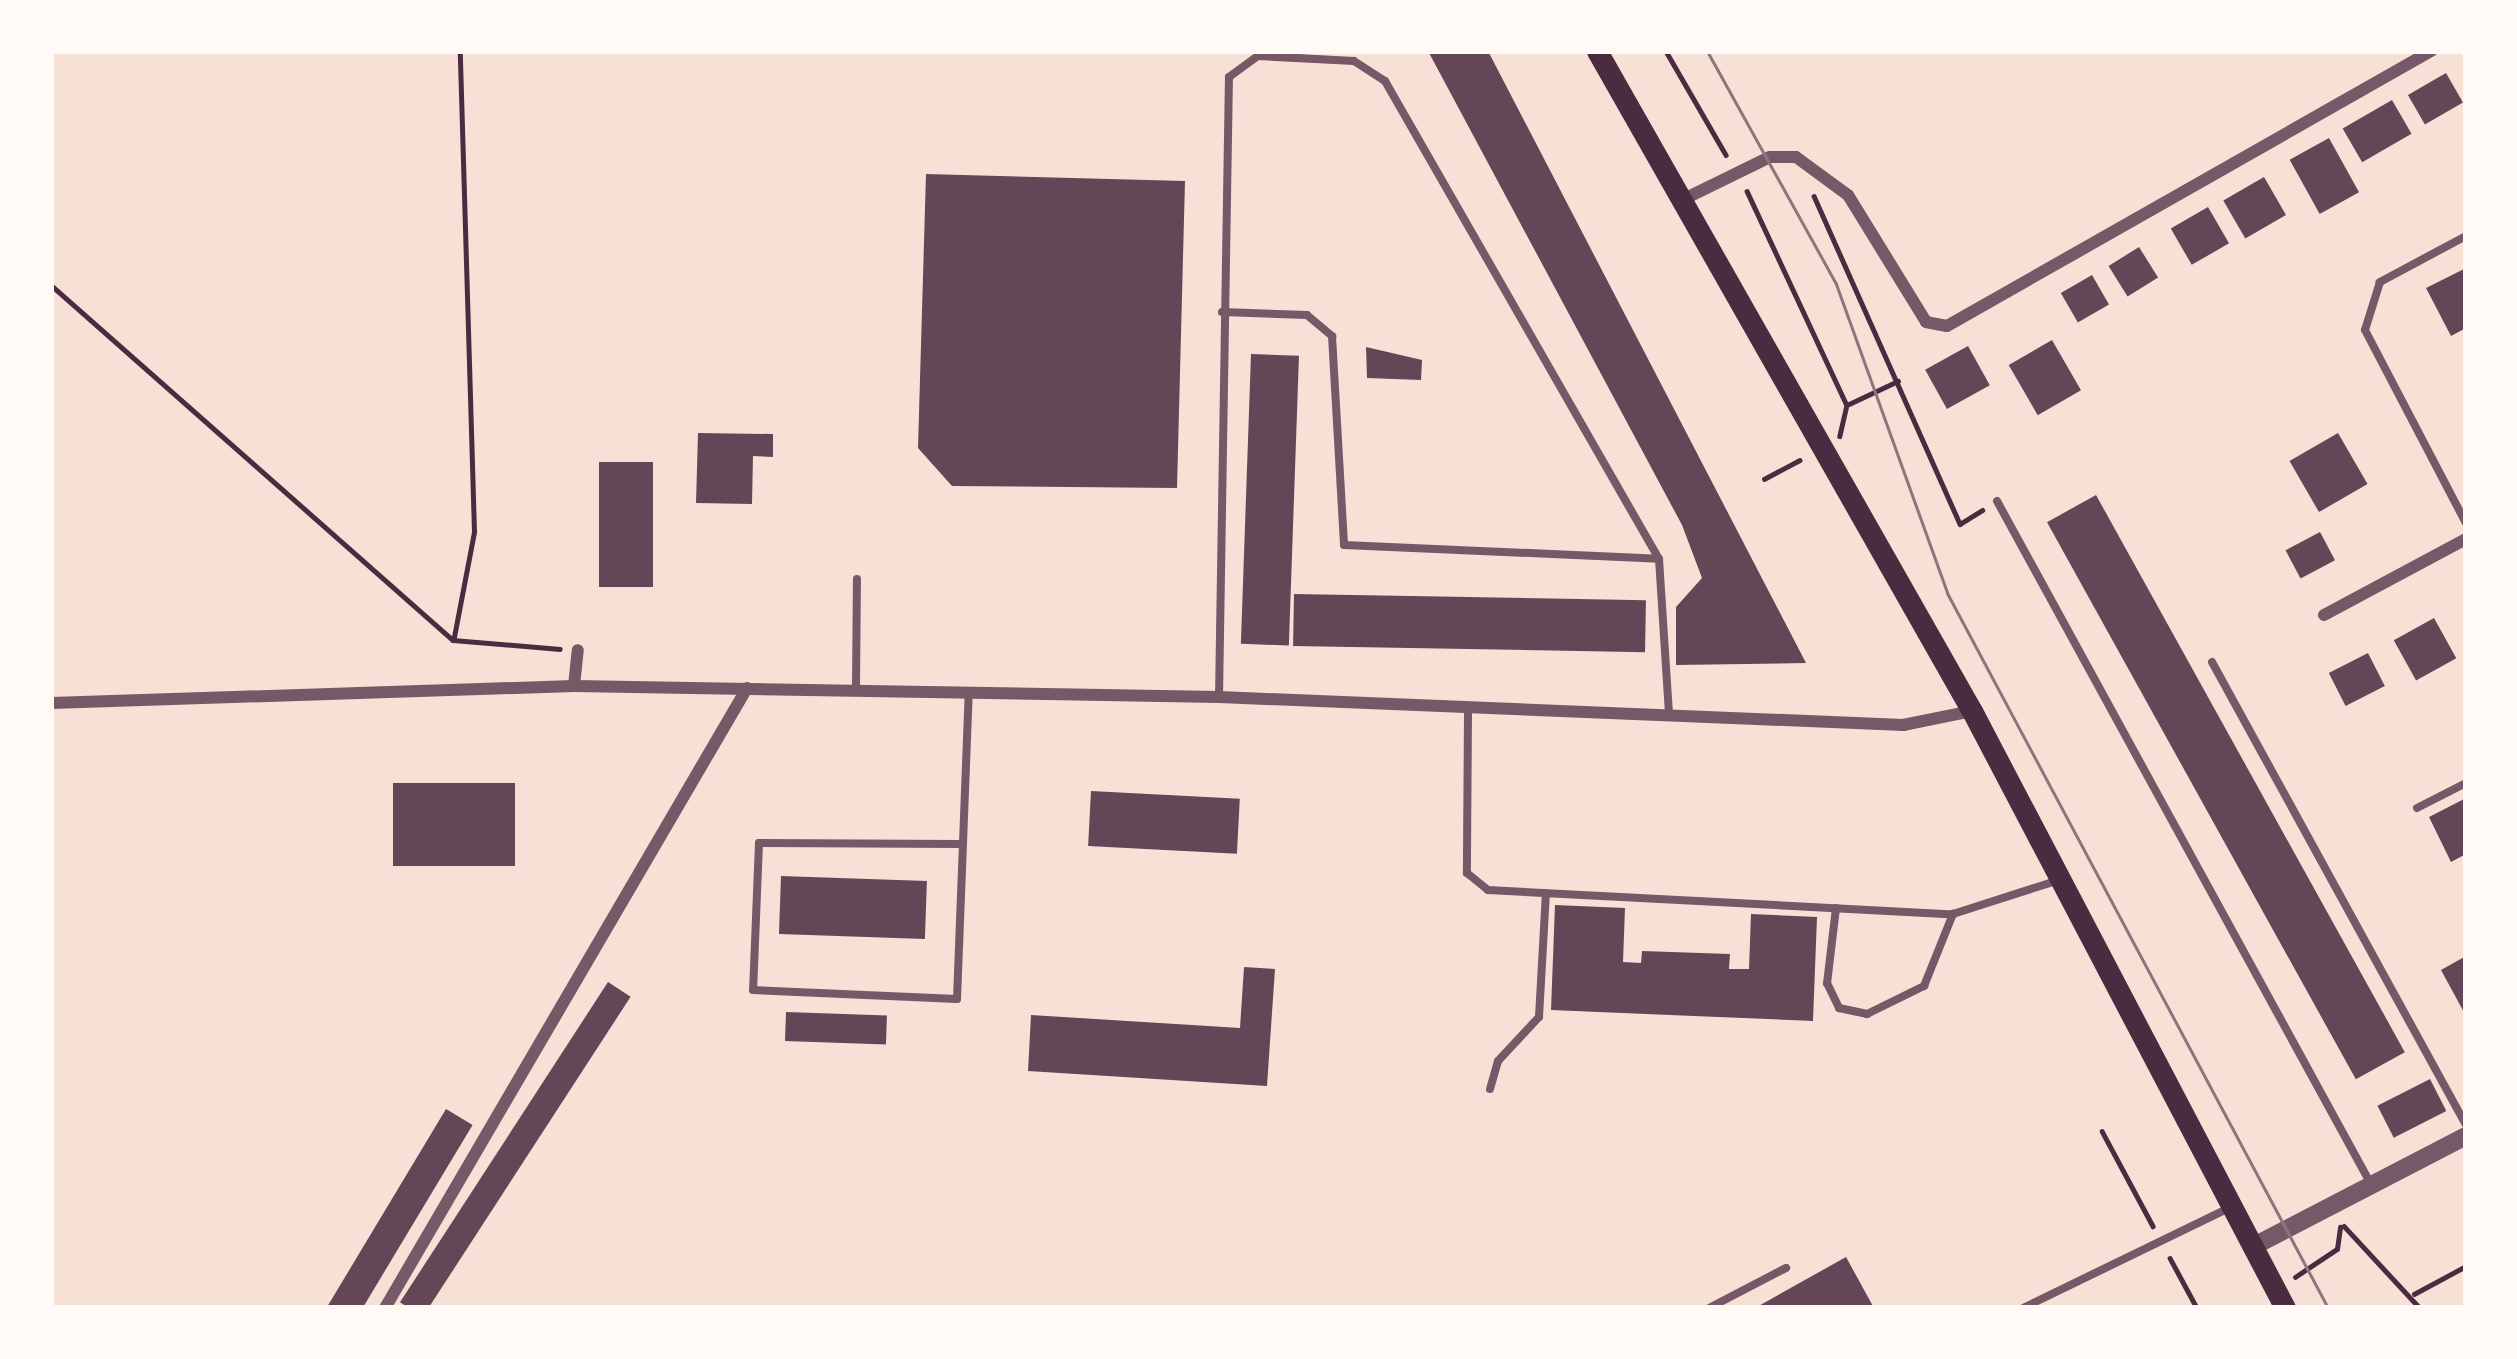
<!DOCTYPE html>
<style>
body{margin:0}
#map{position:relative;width:2517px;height:1359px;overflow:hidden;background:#f7e1d7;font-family:Arial,sans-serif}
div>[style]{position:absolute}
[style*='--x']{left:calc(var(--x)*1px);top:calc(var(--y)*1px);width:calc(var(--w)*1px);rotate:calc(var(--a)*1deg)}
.building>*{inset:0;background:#644757;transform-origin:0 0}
.path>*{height:4.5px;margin:-2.25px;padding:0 2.25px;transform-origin:2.25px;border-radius:2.25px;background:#4a2c40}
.service>*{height:8px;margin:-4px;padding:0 4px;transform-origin:4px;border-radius:4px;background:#755966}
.minor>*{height:12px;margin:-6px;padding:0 6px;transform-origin:6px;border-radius:6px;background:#755966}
.tertiary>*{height:18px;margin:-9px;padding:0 9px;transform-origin:9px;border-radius:9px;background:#755966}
.secondary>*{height:21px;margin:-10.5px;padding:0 10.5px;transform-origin:10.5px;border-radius:10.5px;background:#4a2c40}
.tram>*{height:3px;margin:-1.5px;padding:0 1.5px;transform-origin:1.5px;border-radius:1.5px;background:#8f747c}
span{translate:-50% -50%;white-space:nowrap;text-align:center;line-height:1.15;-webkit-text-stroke:9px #fffaf5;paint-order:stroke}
.frame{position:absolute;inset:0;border:54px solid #fffaf5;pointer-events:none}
</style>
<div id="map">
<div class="building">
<div style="clip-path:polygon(1428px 51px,1488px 51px,1806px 663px,1676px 665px,1676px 607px,1702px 578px,1682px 525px)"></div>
<div style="left:2446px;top:73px;width:34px;height:44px;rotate:60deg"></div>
<div style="left:2392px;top:100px;width:39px;height:57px;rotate:60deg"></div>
<div style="left:2329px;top:138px;width:62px;height:45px;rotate:61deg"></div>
<div style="clip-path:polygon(926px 174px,1185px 181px,1177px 488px,952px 486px,918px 448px)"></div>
<div style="left:2264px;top:177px;width:44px;height:47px;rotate:60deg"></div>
<div style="left:2208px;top:207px;width:42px;height:43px;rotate:60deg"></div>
<div style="left:2139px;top:247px;width:36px;height:36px;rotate:58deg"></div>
<div style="clip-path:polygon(2466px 268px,2466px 328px,2451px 336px,2426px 288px)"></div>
<div style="left:2092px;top:275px;width:34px;height:36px;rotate:60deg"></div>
<div style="left:2052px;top:340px;width:58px;height:50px;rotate:60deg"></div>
<div style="left:1968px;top:346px;width:45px;height:49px;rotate:61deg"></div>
<div style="clip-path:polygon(1366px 347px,1422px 360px,1421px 380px,1367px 378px)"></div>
<div style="left:1251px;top:354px;width:48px;height:290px;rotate:2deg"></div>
<div style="clip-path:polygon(698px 433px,773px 434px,773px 457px,753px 456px,752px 504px,696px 503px)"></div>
<div style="left:2338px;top:433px;width:59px;height:56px;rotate:60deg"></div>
<div style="left:599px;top:462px;width:54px;height:125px"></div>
<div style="left:2096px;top:495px;width:637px;height:56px;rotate:61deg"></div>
<div style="left:2320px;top:532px;width:32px;height:39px;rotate:62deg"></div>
<div style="left:1294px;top:594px;width:352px;height:52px;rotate:1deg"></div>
<div style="left:2434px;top:618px;width:46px;height:46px;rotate:61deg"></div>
<div style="left:2368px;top:653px;width:37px;height:44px;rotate:63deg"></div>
<div style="left:393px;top:783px;width:122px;height:83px"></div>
<div style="left:1091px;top:791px;width:149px;height:55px;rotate:3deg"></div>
<div style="clip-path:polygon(2466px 798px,2466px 854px,2451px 862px,2429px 817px)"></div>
<div style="left:781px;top:876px;width:146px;height:58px;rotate:2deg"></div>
<div style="clip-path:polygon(1555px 905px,1625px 908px,1623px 962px,1641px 963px,1642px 951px,1730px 954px,1729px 969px,1749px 969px,1751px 914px,1817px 917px,1813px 1021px,1551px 1010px)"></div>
<div style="clip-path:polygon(2466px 956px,2466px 1016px,2441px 970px)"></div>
<div style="clip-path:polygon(1244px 967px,1275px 969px,1267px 1086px,1028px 1071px,1031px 1015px,1240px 1028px)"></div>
<div style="left:608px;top:982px;width:27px;height:382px;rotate:33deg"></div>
<div style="left:786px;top:1012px;width:101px;height:29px;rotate:2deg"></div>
<div style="left:2430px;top:1079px;width:36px;height:59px;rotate:63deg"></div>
<div style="left:446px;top:1109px;width:31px;height:231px;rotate:31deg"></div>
<div style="clip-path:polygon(1846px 1257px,1874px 1308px,1755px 1308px)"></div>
</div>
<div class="path">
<div style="--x:1666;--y:51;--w:120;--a:60"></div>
<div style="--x:1747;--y:191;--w:236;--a:65"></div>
<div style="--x:1847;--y:405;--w:32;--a:103"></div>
<div style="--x:1814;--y:196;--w:359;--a:66"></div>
<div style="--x:1960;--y:524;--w:26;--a:-32"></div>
<div style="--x:51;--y:285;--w:536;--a:41.45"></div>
<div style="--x:453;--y:640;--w:107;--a:4.8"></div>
<div style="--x:1849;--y:404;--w:54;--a:-25.1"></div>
<div style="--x:1764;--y:479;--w:40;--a:-28"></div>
<div style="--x:454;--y:637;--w:107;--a:-79.2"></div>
<div style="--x:474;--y:532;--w:481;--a:-91.7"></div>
<div style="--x:2102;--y:1131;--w:108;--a:61.8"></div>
<div style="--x:2344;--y:1226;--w:112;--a:47.2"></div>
<div style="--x:2170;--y:1258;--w:57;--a:61.6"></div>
<div style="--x:2295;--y:1277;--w:50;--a:-33.7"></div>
<div style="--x:2337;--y:1249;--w:22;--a:-82"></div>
<div style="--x:2414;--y:1294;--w:59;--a:-28.3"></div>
</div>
<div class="service">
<div style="--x:2466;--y:236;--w:98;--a:151.9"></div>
<div style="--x:2380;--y:282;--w:50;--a:107.4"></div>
<div style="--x:2365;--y:330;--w:218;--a:62.4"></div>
<div style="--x:1222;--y:312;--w:85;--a:2"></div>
<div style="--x:1307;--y:315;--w:33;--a:40"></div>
<div style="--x:1332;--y:336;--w:209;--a:86.7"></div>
<div style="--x:1344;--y:545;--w:315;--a:2.5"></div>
<div style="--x:1997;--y:501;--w:779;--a:61.3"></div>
<div style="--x:2212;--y:662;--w:528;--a:61.25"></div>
<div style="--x:856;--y:688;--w:109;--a:-89.5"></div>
<div style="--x:1219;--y:697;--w:620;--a:-89.08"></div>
<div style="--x:1229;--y:77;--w:36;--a:-36"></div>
<div style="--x:1258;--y:56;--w:96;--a:3"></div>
<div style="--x:1354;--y:61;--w:37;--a:33"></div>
<div style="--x:1385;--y:81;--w:551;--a:60.18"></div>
<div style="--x:1659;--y:559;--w:155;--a:86.3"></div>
<div style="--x:1468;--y:713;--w:160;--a:90.4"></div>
<div style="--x:1467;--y:873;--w:27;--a:39"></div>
<div style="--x:1488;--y:890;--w:466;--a:3"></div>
<div style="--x:1953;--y:914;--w:111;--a:-17.8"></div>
<div style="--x:2417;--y:808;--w:55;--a:-27"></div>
<div style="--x:961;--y:844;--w:202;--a:-179.7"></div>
<div style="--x:759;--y:843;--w:147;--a:92.3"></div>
<div style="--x:753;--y:990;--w:204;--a:2.5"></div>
<div style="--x:957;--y:999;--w:308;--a:-87.8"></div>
<div style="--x:1836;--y:908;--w:76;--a:96.8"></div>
<div style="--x:1827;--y:983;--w:28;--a:64"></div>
<div style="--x:1839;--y:1008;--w:29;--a:12"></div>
<div style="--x:1867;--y:1014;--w:64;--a:-26.2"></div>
<div style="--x:1924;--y:986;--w:78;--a:-68.1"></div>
<div style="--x:1490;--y:1089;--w:29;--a:-74"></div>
<div style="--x:1498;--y:1061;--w:60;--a:-47"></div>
<div style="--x:1539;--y:1017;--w:124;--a:-86.8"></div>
<div style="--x:1709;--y:1308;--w:87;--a:-27.5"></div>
<div style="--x:2023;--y:1308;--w:227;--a:-25.9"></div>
</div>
<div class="minor">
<div style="--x:1680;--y:201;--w:100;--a:-26.1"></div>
<div style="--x:1770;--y:157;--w:26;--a:0"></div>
<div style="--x:1796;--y:157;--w:64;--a:36.2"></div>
<div style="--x:1848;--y:195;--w:149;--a:58.4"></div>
<div style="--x:1926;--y:322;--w:21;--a:11"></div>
<div style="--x:1947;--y:326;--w:557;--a:-29.6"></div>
<div style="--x:2324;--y:615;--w:161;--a:-28.2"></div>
<div style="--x:574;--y:686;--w:36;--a:-84"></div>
<div style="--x:51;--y:703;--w:523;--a:-1.86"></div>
<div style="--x:574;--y:686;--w:645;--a:0.98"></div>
<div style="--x:1219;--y:697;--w:685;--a:2.34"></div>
<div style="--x:1903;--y:725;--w:70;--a:-11.5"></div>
<div style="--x:385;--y:1308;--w:718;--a:-59.72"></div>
</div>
<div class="tertiary">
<div style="--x:2252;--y:1247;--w:241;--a:-27.4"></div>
</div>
<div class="secondary">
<div style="--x:1597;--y:51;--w:759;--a:60.4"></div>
<div style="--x:1972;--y:711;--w:674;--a:62.33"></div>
</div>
<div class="tram">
<div style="--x:1707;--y:51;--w:266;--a:61"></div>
<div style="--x:1836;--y:284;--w:328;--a:70.2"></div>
<div style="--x:1947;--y:593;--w:810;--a:61.95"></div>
</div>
<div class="frame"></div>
</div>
